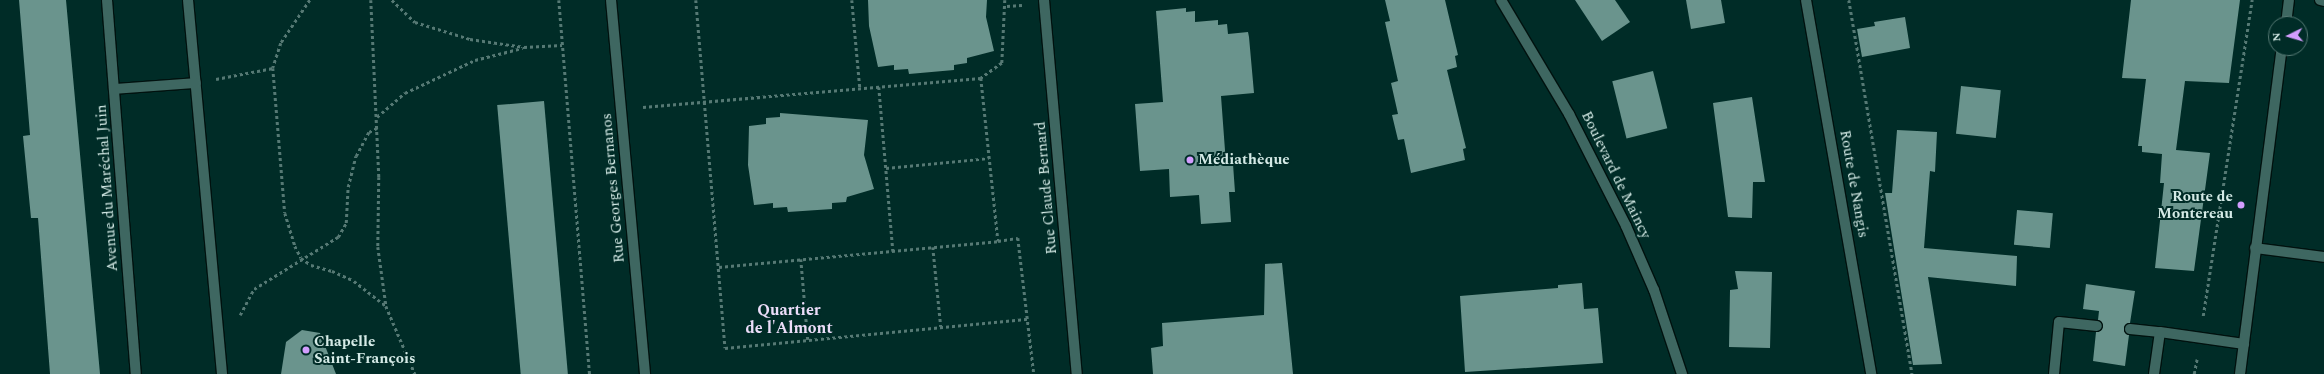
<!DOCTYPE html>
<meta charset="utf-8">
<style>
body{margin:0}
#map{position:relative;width:2324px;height:374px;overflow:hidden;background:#002c27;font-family:Spectral,serif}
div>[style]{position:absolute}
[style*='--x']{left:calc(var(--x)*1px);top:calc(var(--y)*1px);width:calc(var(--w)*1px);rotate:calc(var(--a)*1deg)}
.building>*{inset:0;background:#6a948d;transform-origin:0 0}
.path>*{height:2.5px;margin-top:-1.25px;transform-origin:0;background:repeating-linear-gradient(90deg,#567974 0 3px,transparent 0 6px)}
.roads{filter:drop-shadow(1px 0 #00120f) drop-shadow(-1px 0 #00120f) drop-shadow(0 1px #00120f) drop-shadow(0 -1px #00120f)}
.service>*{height:10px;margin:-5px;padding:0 5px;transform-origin:5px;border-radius:5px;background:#3e6761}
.minor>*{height:10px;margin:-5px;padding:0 5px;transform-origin:5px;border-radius:5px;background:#3e6761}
.secondary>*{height:10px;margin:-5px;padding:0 5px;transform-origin:5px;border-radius:5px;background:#3e6761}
.dots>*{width:11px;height:11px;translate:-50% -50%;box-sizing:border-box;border:2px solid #002c27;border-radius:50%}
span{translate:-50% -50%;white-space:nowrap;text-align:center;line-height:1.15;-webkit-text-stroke:4px #002c27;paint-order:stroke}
.poi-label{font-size:15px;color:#d4eae6;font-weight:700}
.left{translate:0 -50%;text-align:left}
.right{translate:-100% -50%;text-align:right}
.street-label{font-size:15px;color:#d4eae6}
.neighbourhood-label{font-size:16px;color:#ebddf9;font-weight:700}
.north{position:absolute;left:2268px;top:16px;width:40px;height:40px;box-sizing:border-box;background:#002c27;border:1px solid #557873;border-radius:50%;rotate:265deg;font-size:11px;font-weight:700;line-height:16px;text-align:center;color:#d4eae6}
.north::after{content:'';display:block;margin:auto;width:14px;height:18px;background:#d29dfd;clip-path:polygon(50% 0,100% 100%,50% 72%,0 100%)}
</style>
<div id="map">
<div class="building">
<div style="clip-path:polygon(19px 0,66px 0,100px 374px,50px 374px,38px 218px,31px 218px,23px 136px,30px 135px)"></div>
<div style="clip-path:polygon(868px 0,987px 0,986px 17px,994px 51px,967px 58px,967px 63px,954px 65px,954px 70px,909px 74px,908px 69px,894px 70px,894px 65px,878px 67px,869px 26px)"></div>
<div style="clip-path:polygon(1385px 0,1445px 0,1458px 55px,1455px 56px,1457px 67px,1447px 70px,1466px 148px,1463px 149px,1465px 160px,1411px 173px,1404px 139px,1398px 140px,1392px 115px,1398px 114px,1391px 83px,1398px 81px,1385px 22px,1390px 21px)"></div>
<div style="clip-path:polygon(1575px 0,1615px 0,1630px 22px,1602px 41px)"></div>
<div style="clip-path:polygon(1686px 0,1721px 0,1725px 23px,1691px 29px)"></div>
<div style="clip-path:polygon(2131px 0,2240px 0,2229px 83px,2185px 81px,2176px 150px,2210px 153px,2194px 271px,2155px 268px,2164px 183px,2160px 183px,2162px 154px,2142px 152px,2142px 146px,2138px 146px,2146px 79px,2122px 78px)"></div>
<div style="clip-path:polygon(1186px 8px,1186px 12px,1195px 11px,1195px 22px,1218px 20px,1218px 25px,1227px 24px,1228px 34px,1248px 32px,1249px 37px,1254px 93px,1221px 96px,1226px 164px,1233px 164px,1235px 192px,1229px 192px,1231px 222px,1201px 224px,1199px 195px,1170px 197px,1169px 169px,1140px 171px,1135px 104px,1163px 102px,1156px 11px)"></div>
<div style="clip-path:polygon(1905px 17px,1910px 48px,1862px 57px,1857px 29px,1875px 26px,1874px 22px)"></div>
<div style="left:1653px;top:71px;width:59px;height:42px;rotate:76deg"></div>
<div style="left:1961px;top:86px;width:40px;height:48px;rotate:6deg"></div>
<div style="clip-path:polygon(1752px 97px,1765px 182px,1753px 182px,1752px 218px,1728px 217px,1713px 103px)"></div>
<div style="left:544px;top:101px;width:274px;height:47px;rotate:85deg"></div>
<div style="clip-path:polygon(780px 113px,868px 120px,864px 155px,874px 189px,847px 197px,846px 202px,832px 203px,832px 209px,788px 212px,787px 207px,773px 208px,773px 203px,754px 205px,748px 165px,749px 126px,766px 124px,766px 118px,780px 117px)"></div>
<div style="clip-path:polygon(1897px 130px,1937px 132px,1935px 172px,1930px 171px,1924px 248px,2017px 256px,2016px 286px,1928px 277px,1942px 364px,1913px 365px,1885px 193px,1892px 193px)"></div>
<div style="left:2017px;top:210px;width:36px;height:35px;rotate:5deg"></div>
<div style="clip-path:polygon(1282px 263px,1293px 374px,1153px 374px,1151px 348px,1163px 346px,1162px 323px,1264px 315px,1265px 264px)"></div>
<div style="clip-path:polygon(1735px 271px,1772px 272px,1770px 348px,1729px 347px,1730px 290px,1738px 289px)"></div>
<div style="clip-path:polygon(1582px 283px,1584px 309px,1598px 308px,1603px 363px,1465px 372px,1460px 296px,1558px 288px,1558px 285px)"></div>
<div style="clip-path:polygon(2086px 284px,2135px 291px,2130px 323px,2124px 328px,2129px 335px,2125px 366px,2093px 361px,2096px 332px,2103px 326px,2098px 320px,2099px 311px,2083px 309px)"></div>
<div style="clip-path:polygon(302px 330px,320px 333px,336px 374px,281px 374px,286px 342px)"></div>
</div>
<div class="path">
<div style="--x:310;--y:0;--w:52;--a:124"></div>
<div style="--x:281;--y:43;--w:26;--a:108"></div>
<div style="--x:273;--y:68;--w:145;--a:85.3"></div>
<div style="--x:285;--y:213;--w:34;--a:73"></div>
<div style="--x:295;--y:246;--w:13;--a:63"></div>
<div style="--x:301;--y:258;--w:12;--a:35"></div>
<div style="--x:311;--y:265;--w:22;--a:16"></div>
<div style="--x:332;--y:271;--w:24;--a:24"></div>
<div style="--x:354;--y:281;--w:41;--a:38"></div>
<div style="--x:386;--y:306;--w:74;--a:66.9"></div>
<div style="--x:371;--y:0;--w:177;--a:87.4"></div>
<div style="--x:379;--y:177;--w:70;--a:90.8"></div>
<div style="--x:378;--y:247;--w:59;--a:82.1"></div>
<div style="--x:392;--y:0;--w:32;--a:44"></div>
<div style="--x:415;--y:22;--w:58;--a:17.2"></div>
<div style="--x:470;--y:39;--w:55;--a:8.4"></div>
<div style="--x:524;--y:47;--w:38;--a:-3"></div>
<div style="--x:559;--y:0;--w:375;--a:85.3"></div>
<div style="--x:696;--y:0;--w:349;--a:85.2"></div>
<div style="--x:725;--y:348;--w:304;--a:-5.5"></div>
<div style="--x:852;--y:0;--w:88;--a:84.8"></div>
<div style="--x:1005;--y:0;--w:63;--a:92.7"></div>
<div style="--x:1002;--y:63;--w:26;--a:144"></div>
<div style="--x:981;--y:78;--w:164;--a:84"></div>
<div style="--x:998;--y:241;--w:20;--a:-9"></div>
<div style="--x:1018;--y:238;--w:137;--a:83.3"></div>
<div style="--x:1849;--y:0;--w:379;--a:80.4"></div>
<div style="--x:1007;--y:6;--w:15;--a:-4"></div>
<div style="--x:216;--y:79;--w:58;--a:-10.9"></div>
<div style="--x:879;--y:87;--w:165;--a:85.1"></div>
<div style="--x:643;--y:107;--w:339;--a:-4.9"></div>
<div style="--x:377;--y:117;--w:37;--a:-41"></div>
<div style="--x:405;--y:93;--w:77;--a:-25.2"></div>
<div style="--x:475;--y:60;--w:49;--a:-14.3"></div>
<div style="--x:886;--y:168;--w:103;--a:-5.5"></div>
<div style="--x:933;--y:247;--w:80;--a:84.3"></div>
<div style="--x:801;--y:259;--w:81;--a:85.1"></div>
<div style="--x:719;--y:267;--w:280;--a:-5.3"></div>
<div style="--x:240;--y:315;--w:30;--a:-62"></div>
<div style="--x:254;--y:289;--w:99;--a:-31.8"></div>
<div style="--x:338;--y:237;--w:16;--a:-60"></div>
<div style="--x:346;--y:223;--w:36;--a:-87"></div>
<div style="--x:348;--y:187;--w:32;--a:-76"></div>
<div style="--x:356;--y:156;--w:27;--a:-62"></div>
<div style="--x:369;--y:132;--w:9;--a:-27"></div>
<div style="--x:2203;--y:316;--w:320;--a:-81.2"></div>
<div style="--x:2194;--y:374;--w:15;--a:-79"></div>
</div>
<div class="roads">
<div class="service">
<div style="--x:188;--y:0;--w:376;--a:84.8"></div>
<div style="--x:2320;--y:0;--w:4;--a:14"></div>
<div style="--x:114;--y:89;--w:82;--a:-4.2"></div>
<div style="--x:2255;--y:248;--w:70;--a:7.4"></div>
<div style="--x:2130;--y:329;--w:30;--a:6"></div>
<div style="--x:2054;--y:374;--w:52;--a:-84.5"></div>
<div style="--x:2059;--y:322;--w:38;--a:6"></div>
<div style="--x:2154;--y:374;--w:42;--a:-81.9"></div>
<div style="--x:2160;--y:332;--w:85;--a:8.1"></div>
</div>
<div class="minor">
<div style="--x:107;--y:0;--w:375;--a:85.6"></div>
<div style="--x:611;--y:0;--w:376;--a:84.8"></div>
<div style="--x:1044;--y:0;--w:375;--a:85"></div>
<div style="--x:1501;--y:0;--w:133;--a:59.2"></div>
<div style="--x:1569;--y:114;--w:126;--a:63"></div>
<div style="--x:1626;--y:226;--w:70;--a:66.4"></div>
<div style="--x:1654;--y:290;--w:89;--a:71.6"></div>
</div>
<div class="secondary">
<div style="--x:1806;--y:0;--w:380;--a:80.1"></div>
<div style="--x:2286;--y:24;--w:24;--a:-83"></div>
<div style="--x:2240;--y:374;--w:329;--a:-82.7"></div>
</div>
</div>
<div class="dots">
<div style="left:1190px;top:160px;background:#d29dfd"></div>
<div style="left:2241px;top:205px;background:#d29dfd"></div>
<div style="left:306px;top:350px;background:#d29dfd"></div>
</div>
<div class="poi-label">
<span class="left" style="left:1198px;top:160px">Médiathèque</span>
<span class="right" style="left:2233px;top:205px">Route de<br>Montereau</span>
<span class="left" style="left:314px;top:350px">Chapelle<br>Saint-François</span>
</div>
<div class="street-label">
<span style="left:1616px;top:175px;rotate:64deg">Boulevard de Maincy</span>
<span style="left:1854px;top:184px;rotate:80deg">Route de Nangis</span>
<span style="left:107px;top:188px;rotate:-94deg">Avenue du Maréchal Juin</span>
<span style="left:613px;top:188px;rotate:-95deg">Rue Georges Bernanos</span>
<span style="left:1046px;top:188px;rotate:-95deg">Rue Claude Bernard</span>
</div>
<div class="neighbourhood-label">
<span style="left:789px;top:319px">Quartier<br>de l'Almont</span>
</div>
<div class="north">N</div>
</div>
